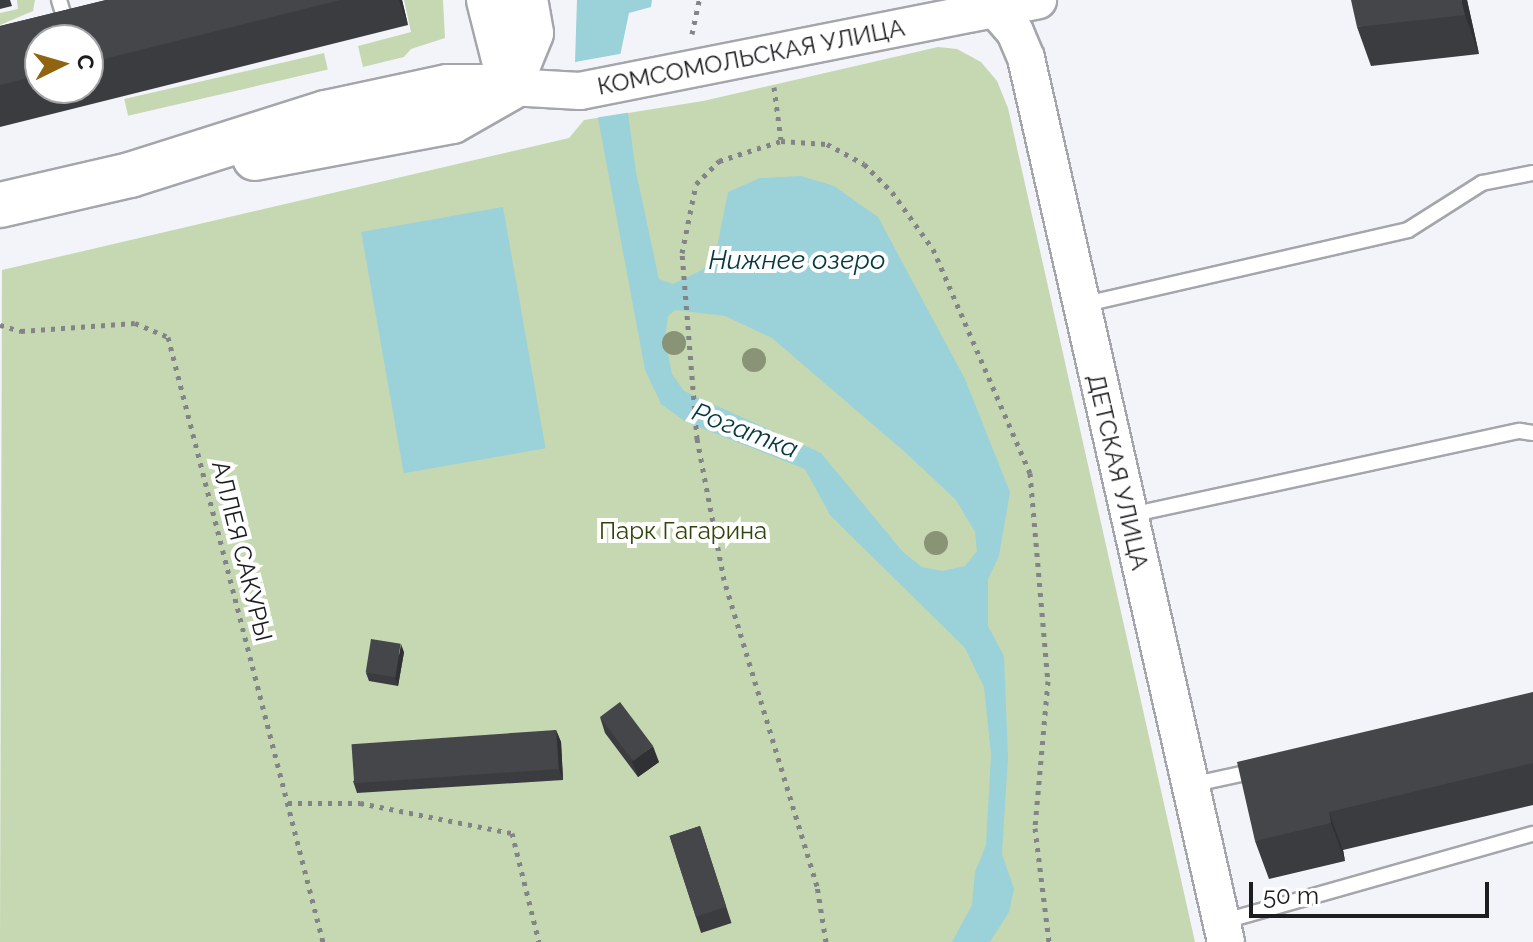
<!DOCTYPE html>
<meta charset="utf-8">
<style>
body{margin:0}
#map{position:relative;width:1533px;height:942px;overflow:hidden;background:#f3f4fa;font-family:Raleway,sans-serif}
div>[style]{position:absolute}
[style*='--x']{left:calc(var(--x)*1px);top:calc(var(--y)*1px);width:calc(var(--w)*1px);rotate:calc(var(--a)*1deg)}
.green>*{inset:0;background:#c6d8b1;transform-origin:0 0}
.water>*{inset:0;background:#9bd1d9;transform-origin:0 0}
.pier>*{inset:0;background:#f3f4fa}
.path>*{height:5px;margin-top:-2.5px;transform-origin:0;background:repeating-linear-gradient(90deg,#838488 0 4px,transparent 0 10px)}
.roads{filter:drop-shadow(2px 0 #a5a6ab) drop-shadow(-2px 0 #a5a6ab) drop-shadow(0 2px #a5a6ab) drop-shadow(0 -2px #a5a6ab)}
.service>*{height:14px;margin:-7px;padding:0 7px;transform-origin:7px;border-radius:7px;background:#fff}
.tertiary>*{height:36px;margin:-18px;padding:0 18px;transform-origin:18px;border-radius:18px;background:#fff}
.secondary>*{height:42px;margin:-21px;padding:0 21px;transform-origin:21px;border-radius:21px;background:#fff}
.primary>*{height:44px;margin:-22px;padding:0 22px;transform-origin:22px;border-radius:22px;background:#fff}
.trees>*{width:24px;height:24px;margin:-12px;border-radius:50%;background:#889475}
.wall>*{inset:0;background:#3b3c40;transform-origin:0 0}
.shaded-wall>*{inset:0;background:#303134}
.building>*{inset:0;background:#45464a;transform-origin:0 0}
span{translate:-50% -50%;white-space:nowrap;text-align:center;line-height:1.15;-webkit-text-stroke:8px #fff;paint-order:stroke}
.street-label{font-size:24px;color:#1c1d1f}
.park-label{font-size:24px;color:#304509}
.water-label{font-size:26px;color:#04393f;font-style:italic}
.north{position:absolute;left:24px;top:24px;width:80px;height:80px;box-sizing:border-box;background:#fff;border:2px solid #a4a5a5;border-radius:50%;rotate:85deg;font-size:22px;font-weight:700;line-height:32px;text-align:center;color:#1c1d1f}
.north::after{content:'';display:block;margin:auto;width:28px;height:36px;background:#91650f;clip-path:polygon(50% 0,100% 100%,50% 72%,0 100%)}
.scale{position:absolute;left:1249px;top:882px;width:240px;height:36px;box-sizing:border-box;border:4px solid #1c1d1f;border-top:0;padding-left:10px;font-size:24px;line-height:28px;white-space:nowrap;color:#1c1d1f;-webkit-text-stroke:6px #fff;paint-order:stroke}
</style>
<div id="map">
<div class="green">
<div style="clip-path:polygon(17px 0,35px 0,33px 11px,0 25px,0 13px,18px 9px)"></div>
<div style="clip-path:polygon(404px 0,443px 0,445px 38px,411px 49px,404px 57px,363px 67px,358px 46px,411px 32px)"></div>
<div style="clip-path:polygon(938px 47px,957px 49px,981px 62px,997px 81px,1008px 108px,1195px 942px,0 942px,2px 270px,569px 138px,584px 120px,703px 101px)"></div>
<div style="left:324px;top:53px;width:17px;height:205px;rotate:77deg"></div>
</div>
<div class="water">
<div style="clip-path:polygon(evenodd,577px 0,652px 0,651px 7px,629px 13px,620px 56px,636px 172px,659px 279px,673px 284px,702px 270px,715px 257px,728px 192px,760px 178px,801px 176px,834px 186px,878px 217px,965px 379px,1010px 492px,999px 556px,988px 579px,988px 626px,1004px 656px,1008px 757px,1002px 854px,1014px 889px,1009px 912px,990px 942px,952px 942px,972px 905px,975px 872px,986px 845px,991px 755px,984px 687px,965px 648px,830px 515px,805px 469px,686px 422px,661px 404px,645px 370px,598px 118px,575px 62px,577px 0,675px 310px,725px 316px,772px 338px,906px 453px,956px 500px,975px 532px,977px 551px,965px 566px,942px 571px,922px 567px,903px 552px,821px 453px,684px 391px,672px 374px,665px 338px,668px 316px,675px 310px)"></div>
<div style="left:503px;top:207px;width:245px;height:144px;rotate:80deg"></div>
</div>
<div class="pier">
<div style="clip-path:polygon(625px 53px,632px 112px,594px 118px,575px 62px)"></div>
</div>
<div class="path">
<div style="--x:692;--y:34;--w:35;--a:-78"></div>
<div style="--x:774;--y:87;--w:53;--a:82.5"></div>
<div style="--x:0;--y:325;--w:22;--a:16"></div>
<div style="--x:21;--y:331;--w:114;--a:-4"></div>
<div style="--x:135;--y:323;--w:36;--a:23"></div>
<div style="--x:168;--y:337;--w:625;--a:75.63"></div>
<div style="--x:288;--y:803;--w:72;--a:0"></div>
<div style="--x:360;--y:803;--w:155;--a:11.2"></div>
<div style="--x:512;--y:833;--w:112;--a:76.1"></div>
<div style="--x:826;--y:942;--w:57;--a:-99.1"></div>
<div style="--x:817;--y:886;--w:320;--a:-106.9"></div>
<div style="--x:724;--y:580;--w:144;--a:-100.8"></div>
<div style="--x:697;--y:439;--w:187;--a:-94.6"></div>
<div style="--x:682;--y:253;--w:70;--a:-78.5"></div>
<div style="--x:696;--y:184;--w:33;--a:-45"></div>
<div style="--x:719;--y:161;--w:65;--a:-17.9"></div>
<div style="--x:781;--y:141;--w:46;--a:3.7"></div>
<div style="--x:827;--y:144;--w:42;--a:28.4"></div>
<div style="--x:864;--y:164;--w:40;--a:45"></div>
<div style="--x:892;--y:192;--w:70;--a:54.3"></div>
<div style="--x:933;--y:249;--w:244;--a:66.6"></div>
<div style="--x:1030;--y:473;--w:209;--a:85.1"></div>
<div style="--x:1048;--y:681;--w:148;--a:95.1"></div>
<div style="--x:1035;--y:828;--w:115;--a:83"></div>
</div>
<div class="roads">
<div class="service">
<div style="--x:59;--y:0;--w:17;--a:73"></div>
<div style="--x:1081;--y:305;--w:335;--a:-12.9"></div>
<div style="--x:1408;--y:230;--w:88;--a:-32.4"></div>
<div style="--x:1482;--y:183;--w:52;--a:-11.1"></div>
<div style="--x:1130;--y:515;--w:399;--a:-12.2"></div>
<div style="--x:1520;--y:431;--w:13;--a:9"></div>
<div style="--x:1190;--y:785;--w:66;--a:-12.2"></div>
<div style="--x:1221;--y:922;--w:324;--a:-15.8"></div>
</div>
<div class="tertiary">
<div style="--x:996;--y:10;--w:29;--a:49"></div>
<div style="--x:1015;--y:32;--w:28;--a:67"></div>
<div style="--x:1026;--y:58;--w:906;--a:77.25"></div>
<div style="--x:510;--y:87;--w:70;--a:3.3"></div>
<div style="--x:580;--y:91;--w:467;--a:-11.2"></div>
</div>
<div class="secondary">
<div style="--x:488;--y:0;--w:90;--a:75.8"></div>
<div style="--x:510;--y:87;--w:58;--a:-67.8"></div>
<div style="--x:532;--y:33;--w:34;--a:-100"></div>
</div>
<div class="primary">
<div style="--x:255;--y:158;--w:200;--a:-10.6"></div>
<div style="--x:452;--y:121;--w:67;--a:-29.6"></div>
<div style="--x:0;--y:205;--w:133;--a:-13"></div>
<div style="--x:130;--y:175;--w:206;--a:-17.6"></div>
<div style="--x:326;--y:113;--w:124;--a:-12.1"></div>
<div style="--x:447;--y:87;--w:63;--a:0"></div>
</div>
</div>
<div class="trees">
<div style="left:674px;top:343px"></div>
<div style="left:754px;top:360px"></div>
<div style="left:936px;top:543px"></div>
</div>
<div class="wall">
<div style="clip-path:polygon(0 0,10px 0,12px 6px,0 9px)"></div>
<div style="clip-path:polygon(evenodd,106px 0,402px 0,408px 25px,0 127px,0 26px,106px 0,40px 40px,88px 40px,88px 88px,40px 88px,40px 40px)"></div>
<div style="clip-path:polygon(1467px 0,1479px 54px,1371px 66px,1357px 27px)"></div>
<div style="clip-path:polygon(404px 652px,398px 686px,369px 681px,366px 673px)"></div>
<div style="clip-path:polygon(1533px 692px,1533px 805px,1343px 850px,1345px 861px,1269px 879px,1255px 841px)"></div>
<div style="clip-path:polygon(600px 717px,659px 762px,638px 777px,605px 733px)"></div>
<div style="clip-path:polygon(556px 730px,561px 742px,563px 780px,357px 793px,353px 781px)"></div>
<div style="left:700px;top:826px;width:102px;height:32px;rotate:72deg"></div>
</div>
<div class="shaded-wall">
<div style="clip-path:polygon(399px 0,402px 0,408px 25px)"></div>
<div style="clip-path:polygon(1461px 0,1467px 0,1479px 54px,1465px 15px)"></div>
<div style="clip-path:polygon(401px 644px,404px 652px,398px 686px,395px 678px)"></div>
<div style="clip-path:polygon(556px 730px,561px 742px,563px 780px,559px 769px)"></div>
<div style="clip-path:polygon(653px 746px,659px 762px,638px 777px,632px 761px)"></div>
<div style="clip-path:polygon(1329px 812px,1343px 850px,1345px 861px,1331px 823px)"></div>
</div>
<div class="building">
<div style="clip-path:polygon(106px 0,340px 0,88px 63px,88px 40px,40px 40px,40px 75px,0 85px,0 26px)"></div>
<div style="clip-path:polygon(1351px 0,1461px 0,1465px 15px,1357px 27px)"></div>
<div style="left:371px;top:639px;width:30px;height:34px;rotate:9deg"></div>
<div style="clip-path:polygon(1533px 692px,1533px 763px,1329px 812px,1331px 823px,1255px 841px,1237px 762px)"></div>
<div style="left:620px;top:702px;width:55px;height:25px;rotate:53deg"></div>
<div style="left:556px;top:730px;width:39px;height:205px;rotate:86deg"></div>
<div style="left:700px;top:826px;width:85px;height:32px;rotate:72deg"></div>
</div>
<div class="street-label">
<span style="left:751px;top:57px;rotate:-11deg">КОМСОМОЛЬСКАЯ УЛИЦА</span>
<span style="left:1118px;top:472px;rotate:77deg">ДЕТСКАЯ УЛИЦА</span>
<span style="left:242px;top:551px;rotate:76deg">АЛЛЕЯ САКУРЫ</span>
</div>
<div class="park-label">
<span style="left:683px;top:531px">Парк Гагарина</span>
</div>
<div class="water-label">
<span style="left:797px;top:261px">Нижнее озеро</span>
<span style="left:745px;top:431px;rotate:21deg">Рогатка</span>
</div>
<div class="north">С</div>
<div class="scale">50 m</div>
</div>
